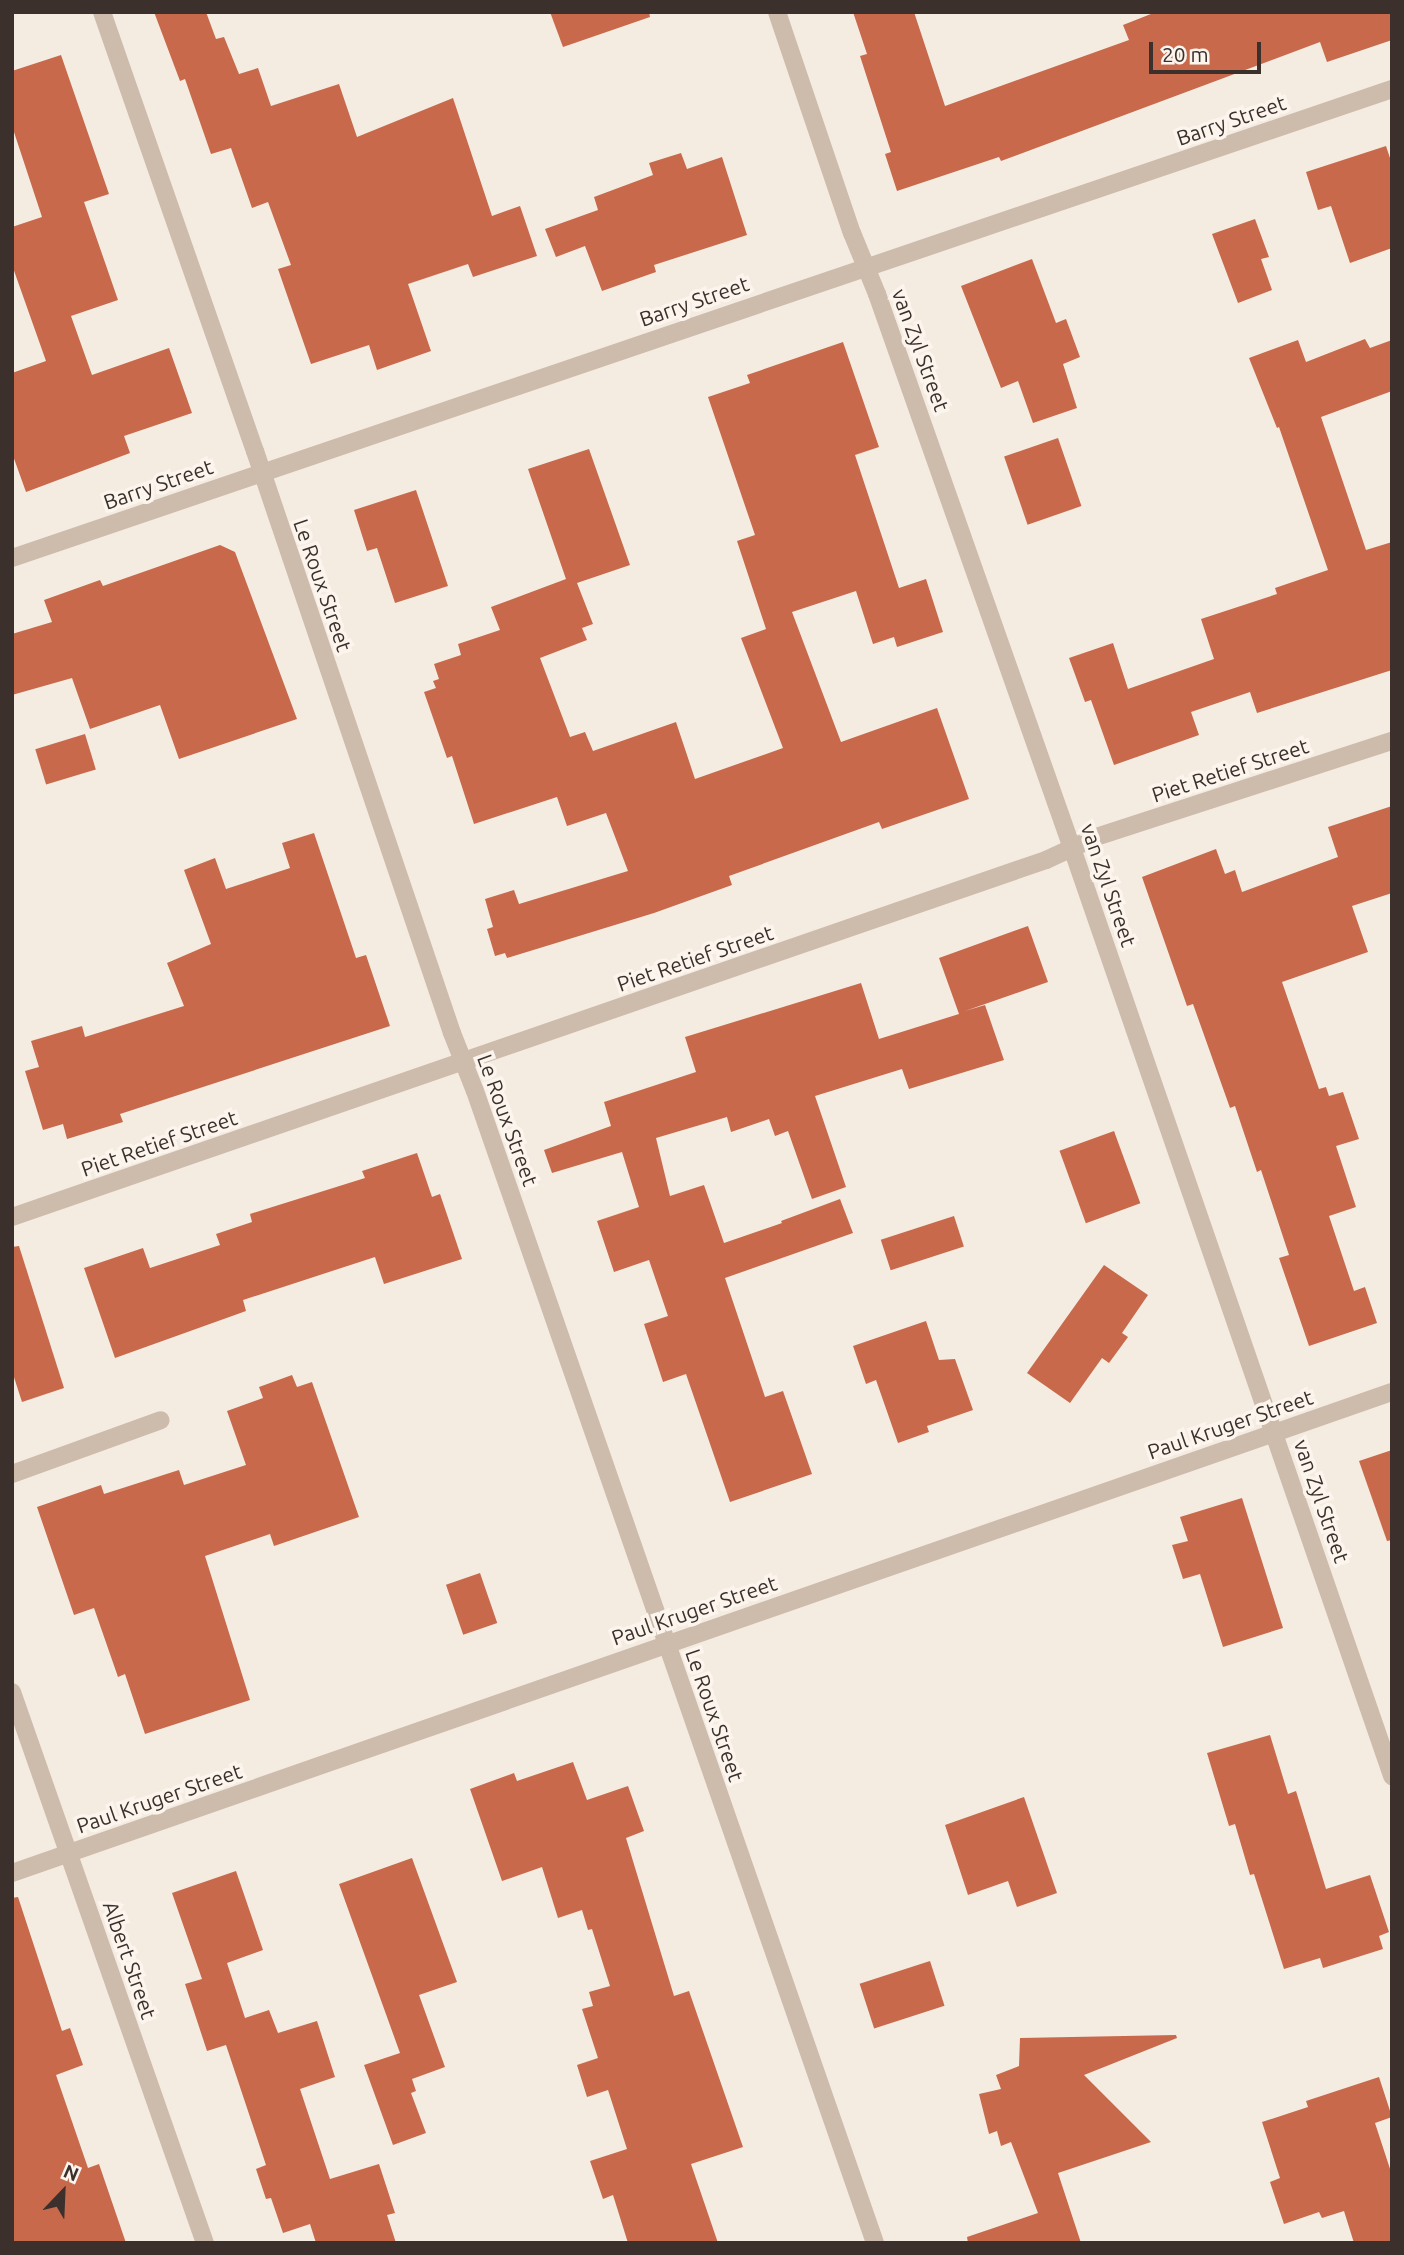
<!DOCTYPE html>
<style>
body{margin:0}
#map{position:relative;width:1404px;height:2255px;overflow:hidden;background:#f4ebe1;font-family:Ubuntu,sans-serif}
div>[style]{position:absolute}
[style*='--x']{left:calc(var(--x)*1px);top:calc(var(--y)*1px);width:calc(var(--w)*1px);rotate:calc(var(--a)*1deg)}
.building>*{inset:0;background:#c8694b;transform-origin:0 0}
.service>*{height:18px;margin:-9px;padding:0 9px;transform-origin:9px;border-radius:9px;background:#cdbbac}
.minor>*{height:18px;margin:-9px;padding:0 9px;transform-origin:9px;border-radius:9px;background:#cdbbac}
.tertiary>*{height:18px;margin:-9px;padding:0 9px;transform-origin:9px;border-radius:9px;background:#cdbbac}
span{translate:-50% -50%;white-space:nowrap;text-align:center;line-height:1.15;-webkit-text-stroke:7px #fbf5ee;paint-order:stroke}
.street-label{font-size:21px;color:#3b302b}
.frame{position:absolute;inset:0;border:14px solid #3b302b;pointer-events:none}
.north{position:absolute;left:28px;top:2157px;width:70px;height:70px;-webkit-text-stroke:5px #fbf5ee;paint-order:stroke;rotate:23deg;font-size:19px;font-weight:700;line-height:28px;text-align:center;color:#3b302b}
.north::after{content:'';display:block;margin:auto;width:24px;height:32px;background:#3b302b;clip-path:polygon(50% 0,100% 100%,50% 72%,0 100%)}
.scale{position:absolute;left:1149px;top:42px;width:112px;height:32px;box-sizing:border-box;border:4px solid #3b302b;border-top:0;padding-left:9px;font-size:21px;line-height:24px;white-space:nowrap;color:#3b302b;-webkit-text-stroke:5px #fbf5ee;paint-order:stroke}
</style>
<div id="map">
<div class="building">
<div style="clip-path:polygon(154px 12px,206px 12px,216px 39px,224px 37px,239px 74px,258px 68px,271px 106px,339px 84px,357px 137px,453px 98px,492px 216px,520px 206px,537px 256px,473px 277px,468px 264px,408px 284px,431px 351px,377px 370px,369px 345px,311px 364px,278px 269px,291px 265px,268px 202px,252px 208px,231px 148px,211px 154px,185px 79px,180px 81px)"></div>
<div style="clip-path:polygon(550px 12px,649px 12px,650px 17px,563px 47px)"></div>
<div style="clip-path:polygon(853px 12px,914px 12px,945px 106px,1129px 40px,1123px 25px,1156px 12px,1392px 12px,1392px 40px,1327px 62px,1320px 42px,1001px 161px,999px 157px,897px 191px,885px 154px,891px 152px,860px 56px,867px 54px)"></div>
<div style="clip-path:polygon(61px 55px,109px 194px,84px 202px,118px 300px,71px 316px,92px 375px,169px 348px,192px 413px,124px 436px,130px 453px,26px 492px,12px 453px,12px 373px,46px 361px,12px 265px,12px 227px,42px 217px,12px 126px,12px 71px)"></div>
<div style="clip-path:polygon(1386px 146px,1392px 164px,1392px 248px,1350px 263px,1331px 206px,1318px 210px,1306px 172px)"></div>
<div style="clip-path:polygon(681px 153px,687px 169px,722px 157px,747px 235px,654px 265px,656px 272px,602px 291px,585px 246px,556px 257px,545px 229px,598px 210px,594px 197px,653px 175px,649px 163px)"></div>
<div style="clip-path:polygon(1255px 219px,1269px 257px,1261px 259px,1272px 290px,1238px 303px,1212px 234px)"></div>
<div style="clip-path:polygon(1032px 259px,1056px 323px,1066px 319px,1080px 357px,1063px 364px,1077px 408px,1033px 423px,1018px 381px,1001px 388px,961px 286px)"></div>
<div style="clip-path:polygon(1365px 339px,1370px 348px,1392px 340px,1392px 391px,1321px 417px,1366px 550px,1392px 542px,1392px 670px,1257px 713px,1250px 692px,1191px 712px,1199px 735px,1114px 765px,1091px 700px,1085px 702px,1069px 658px,1113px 643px,1128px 689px,1214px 659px,1201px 619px,1277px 594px,1275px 588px,1328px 570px,1279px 427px,1277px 428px,1249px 358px,1298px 340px,1306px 362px)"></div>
<div style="clip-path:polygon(843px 342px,879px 447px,855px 455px,899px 588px,926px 579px,943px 632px,897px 647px,894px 637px,873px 644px,856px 591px,792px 612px,841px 742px,937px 708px,969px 799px,882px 829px,879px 822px,729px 876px,732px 885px,654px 913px,507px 958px,505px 953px,495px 956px,487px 929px,493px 927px,485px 899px,514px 890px,519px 904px,628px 871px,606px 813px,567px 826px,557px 797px,474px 824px,452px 756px,447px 758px,424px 692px,436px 688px,433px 681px,439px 679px,434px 664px,461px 655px,458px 644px,500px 630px,491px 607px,566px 579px,528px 469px,589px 449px,630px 565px,577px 583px,593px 624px,582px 628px,587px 640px,540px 658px,570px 737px,585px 732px,593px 751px,676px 722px,695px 779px,783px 748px,741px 638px,766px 629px,737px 541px,755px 535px,708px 397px,750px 383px,747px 375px)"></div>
<div style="left:1058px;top:438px;width:72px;height:57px;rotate:71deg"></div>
<div style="clip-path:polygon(416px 490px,448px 586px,395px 603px,377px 548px,367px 551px,354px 510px)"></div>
<div style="clip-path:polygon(220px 545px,235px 552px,297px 719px,179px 759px,160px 705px,90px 729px,72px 678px,12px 695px,12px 634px,52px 622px,44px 600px,100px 580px,103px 586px)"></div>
<div style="left:85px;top:734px;width:37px;height:52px;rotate:73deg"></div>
<div style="clip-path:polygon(1392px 806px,1392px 893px,1352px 906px,1368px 952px,1282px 982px,1319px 1089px,1326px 1087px,1329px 1096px,1343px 1092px,1359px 1139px,1336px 1146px,1356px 1207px,1329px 1216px,1354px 1291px,1365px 1287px,1377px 1323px,1309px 1346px,1279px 1258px,1289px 1255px,1261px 1170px,1257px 1172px,1235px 1106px,1230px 1108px,1193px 1004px,1187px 1006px,1142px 877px,1216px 849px,1225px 874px,1235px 870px,1242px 892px,1338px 857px,1328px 827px)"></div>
<div style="clip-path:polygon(314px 833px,356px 958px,366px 955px,390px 1026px,120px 1114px,123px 1122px,67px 1139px,63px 1124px,43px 1130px,25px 1071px,39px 1067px,31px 1041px,82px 1026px,85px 1037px,184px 1006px,167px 963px,211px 944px,184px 870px,215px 858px,226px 889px,290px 868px,282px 843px)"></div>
<div style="clip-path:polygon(1028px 926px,1048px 982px,965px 1011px,985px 1005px,1004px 1060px,909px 1089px,902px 1069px,815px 1096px,846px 1187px,812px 1199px,788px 1131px,775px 1136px,769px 1119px,731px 1132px,727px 1117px,656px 1138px,670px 1196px,704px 1185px,724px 1243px,782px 1223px,781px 1221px,840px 1199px,853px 1233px,725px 1278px,765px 1397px,783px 1391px,812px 1474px,730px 1502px,686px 1374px,663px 1382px,644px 1324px,668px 1316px,649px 1260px,614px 1272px,597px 1221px,639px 1207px,622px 1152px,552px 1173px,544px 1150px,611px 1126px,604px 1102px,696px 1072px,685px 1037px,861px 983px,879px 1039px,959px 1014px,939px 958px)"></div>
<div style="left:1114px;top:1131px;width:77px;height:58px;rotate:70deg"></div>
<div style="clip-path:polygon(417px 1153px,432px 1197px,440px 1194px,462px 1259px,384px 1284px,375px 1257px,243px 1300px,246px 1311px,115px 1358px,84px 1268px,143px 1248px,150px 1268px,220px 1245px,216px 1234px,252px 1222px,250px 1214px,365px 1178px,362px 1171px)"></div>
<div style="left:954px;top:1216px;width:32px;height:77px;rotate:72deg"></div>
<div style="clip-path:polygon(19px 1246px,64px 1388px,22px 1402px,12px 1371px,12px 1247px)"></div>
<div style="clip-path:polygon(1104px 1265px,1148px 1295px,1122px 1333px,1128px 1337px,1109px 1363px,1102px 1358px,1070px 1403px,1027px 1373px)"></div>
<div style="clip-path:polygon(926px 1321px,939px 1360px,955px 1359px,973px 1410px,927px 1426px,929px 1432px,898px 1443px,876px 1380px,866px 1384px,853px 1346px)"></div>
<div style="clip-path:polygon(292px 1375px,297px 1387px,312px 1382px,359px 1517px,274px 1546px,270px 1534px,205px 1556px,250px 1700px,145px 1734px,125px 1674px,118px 1677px,94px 1608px,74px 1615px,37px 1507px,101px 1485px,104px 1494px,179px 1470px,184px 1485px,246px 1465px,227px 1411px,263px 1398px,259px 1387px)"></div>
<div style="clip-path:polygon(1392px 1450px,1392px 1540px,1387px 1541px,1359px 1461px)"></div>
<div style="clip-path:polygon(1242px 1498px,1283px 1628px,1223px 1647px,1200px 1574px,1183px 1579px,1172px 1545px,1188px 1541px,1180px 1517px)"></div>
<div style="left:480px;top:1573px;width:53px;height:36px;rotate:71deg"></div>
<div style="clip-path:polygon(1270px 1735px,1288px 1794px,1296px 1791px,1326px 1889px,1370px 1875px,1389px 1932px,1379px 1936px,1383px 1949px,1323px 1968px,1320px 1958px,1284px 1969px,1254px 1874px,1250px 1875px,1235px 1824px,1229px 1826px,1207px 1753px)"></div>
<div style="clip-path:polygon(573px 1762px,587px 1800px,628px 1786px,644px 1831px,626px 1838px,674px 1996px,689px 1991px,743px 2147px,691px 2164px,718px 2243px,628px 2243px,613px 2195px,603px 2199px,590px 2161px,627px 2149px,608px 2090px,587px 2097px,577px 2065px,598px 2058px,582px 2009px,593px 2006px,589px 1992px,610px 1986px,592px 1929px,588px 1930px,582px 1910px,558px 1918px,542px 1867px,502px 1881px,470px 1789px,514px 1773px,517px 1781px)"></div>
<div style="clip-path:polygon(1024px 1797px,1057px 1893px,1017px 1907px,1008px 1881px,968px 1895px,945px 1825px)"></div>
<div style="clip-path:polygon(412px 1858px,457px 1982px,419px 1995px,445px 2067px,412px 2079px,416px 2091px,411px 2093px,426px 2133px,393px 2145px,364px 2065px,400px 2053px,339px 1884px)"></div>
<div style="clip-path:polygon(236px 1871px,263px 1950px,227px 1963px,245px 2018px,269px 2010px,278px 2033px,317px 2021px,335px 2077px,300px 2089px,330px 2179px,379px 2164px,395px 2213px,387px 2215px,396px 2243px,316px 2243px,310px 2224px,283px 2233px,271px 2198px,266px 2199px,256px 2169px,266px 2165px,226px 2045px,207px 2051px,185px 1984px,202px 1979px,172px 1893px)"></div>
<div style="clip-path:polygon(18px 1897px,62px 2031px,70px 2028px,83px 2065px,56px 2075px,88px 2168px,99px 2164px,126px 2243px,12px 2243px,12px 1898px)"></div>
<div style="left:930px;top:1961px;width:47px;height:74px;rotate:72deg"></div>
<div style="clip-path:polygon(1176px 2035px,1177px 2038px,1084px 2075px,1151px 2142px,1058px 2173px,1081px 2243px,968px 2243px,967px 2237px,1038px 2213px,1011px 2142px,1001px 2146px,997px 2131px,989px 2134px,979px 2094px,1001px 2089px,996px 2075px,1019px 2066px,1020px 2038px)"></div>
<div style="clip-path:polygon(1379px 2077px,1392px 2117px,1375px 2123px,1392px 2175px,1392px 2243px,1354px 2243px,1344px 2211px,1322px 2218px,1319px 2212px,1284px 2224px,1270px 2182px,1280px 2178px,1262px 2122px,1308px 2107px,1306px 2101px)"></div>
</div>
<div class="service">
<div style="--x:12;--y:1474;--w:158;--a:-19.9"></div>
</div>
<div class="minor">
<div style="--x:102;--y:12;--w:465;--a:70.8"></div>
<div style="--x:255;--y:451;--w:614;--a:71.3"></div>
<div style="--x:452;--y:1033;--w:62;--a:68.4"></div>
<div style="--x:475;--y:1091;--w:1219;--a:70.85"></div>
<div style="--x:777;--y:12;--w:233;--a:71.3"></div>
<div style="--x:852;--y:233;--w:66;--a:67.7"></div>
<div style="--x:877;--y:294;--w:587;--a:70.61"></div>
<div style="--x:1072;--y:848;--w:982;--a:70.97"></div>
<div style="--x:12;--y:558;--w:1458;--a:-18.77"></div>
<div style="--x:12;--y:1217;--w:1094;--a:-19.05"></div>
<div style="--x:1046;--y:860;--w:55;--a:-24.7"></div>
<div style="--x:1096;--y:837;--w:311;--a:-18"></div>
<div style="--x:12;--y:1692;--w:584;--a:70.7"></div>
</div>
<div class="tertiary">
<div style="--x:12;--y:1873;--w:1461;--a:-19.22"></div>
</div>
<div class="street-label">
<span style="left:1231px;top:120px;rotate:-19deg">Barry Street</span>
<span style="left:694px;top:301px;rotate:-19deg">Barry Street</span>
<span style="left:921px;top:350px;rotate:70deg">van Zyl Street</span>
<span style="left:158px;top:484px;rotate:-19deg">Barry Street</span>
<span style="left:323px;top:585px;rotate:71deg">Le Roux Street</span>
<span style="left:1230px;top:770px;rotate:-18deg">Piet Retief Street</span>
<span style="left:1109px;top:885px;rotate:71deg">van Zyl Street</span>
<span style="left:695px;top:958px;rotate:-19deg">Piet Retief Street</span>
<span style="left:508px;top:1120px;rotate:70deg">Le Roux Street</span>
<span style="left:159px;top:1143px;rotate:-19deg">Piet Retief Street</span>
<span style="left:1230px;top:1424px;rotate:-19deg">Paul Kruger Street</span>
<span style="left:1322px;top:1501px;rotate:71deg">van Zyl Street</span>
<span style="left:694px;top:1610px;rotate:-19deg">Paul Kruger Street</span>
<span style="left:715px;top:1715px;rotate:71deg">Le Roux Street</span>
<span style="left:159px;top:1798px;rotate:-19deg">Paul Kruger Street</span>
<span style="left:130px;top:1960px;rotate:71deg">Albert Street</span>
</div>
<div class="frame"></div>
<div class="north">N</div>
<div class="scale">20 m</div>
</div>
